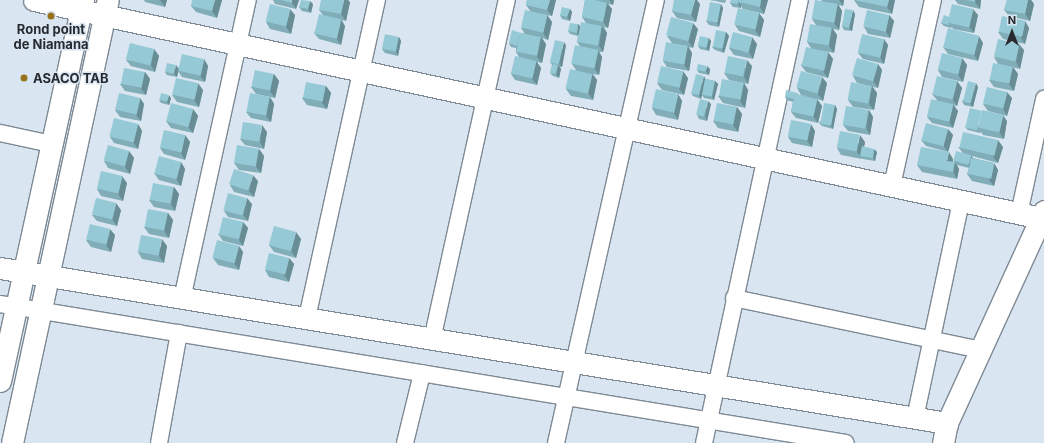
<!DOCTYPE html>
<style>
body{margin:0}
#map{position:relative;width:1044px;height:443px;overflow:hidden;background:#d9e6f1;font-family:Inter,sans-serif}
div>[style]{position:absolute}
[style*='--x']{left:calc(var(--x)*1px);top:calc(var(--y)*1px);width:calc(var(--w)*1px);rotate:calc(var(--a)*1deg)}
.roads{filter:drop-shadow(1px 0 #7e8993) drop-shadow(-1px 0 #7e8993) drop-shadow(0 1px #7e8993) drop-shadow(0 -1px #7e8993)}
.minor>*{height:16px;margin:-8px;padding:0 8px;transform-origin:8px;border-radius:8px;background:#fff}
.tertiary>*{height:21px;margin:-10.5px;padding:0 10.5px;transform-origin:10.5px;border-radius:10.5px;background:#fff}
.wall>*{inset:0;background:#80adb7}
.shaded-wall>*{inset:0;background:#688d95}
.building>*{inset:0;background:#95c9d5;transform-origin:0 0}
.dots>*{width:11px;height:11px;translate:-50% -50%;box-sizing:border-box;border:2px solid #d9e6f1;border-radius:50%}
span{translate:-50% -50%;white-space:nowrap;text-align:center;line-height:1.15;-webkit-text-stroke:3px #d9e6f1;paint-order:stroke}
.poi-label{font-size:13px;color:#272b30;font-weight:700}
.left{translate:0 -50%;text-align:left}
.north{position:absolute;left:992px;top:12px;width:40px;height:40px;-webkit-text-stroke:3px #d9e6f1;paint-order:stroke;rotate:0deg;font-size:11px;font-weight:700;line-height:16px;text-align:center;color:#272b30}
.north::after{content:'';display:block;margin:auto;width:14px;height:18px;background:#272b30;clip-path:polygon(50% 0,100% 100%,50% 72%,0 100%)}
</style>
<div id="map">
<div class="roads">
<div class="minor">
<div style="--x:0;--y:133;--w:52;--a:12.2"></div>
<div style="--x:892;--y:186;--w:190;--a:-77.6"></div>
<div style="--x:1019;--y:214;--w:118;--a:-77.7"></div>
<div style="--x:734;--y:298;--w:251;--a:11.9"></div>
<div style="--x:182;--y:299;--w:306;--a:-77.6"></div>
<div style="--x:0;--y:304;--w:857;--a:9.33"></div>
<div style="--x:307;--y:318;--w:326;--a:-77.6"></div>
<div style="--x:432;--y:340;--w:348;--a:-77.6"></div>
<div style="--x:915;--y:418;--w:222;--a:-78"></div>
<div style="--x:159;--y:443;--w:112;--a:-79.7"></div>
<div style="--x:405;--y:443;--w:72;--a:-76.3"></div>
<div style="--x:556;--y:443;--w:454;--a:-77.3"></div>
<div style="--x:704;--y:443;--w:453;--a:-77.8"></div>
</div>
<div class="tertiary">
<div style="--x:34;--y:0;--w:1030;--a:12.22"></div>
<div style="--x:0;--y:268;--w:960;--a:9.3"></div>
<div style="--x:0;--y:381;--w:390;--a:-77.7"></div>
<div style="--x:12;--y:443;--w:453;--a:-77.8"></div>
<div style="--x:943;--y:443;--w:20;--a:-79"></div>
<div style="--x:947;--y:423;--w:233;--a:-65.4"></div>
</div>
</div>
<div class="wall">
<div style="clip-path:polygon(144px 0,167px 0,165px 7px,145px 2px)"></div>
<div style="clip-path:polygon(222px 0,217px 18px,196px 12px,191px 6px)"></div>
<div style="clip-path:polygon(273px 0,299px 0,296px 9px,275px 4px)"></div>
<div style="clip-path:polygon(527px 0,556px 0,552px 16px,531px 12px,526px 5px)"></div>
<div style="clip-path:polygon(585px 0,614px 0,613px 5px,608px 4px,612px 9px,608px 28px,604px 27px,607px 33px,603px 52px,599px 52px,602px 57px,599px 75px,593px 74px,597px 80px,593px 100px,571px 96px,566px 89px,576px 70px,572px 64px,580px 46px,577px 42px,578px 36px,570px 34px,568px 31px,578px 24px,580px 26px,586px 23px,582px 17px)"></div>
<div style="clip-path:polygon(710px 0,726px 0,725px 3px,715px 1px,714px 0,714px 1px)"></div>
<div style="clip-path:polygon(731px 0,768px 0,764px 14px,743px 9px,741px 6px,741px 8px,733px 7px,730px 3px)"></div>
<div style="clip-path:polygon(821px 0,844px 0,843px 6px,838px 5px,842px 11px,839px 30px,833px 29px,837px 35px,834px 53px,820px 50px,828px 52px,833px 59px,828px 78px,806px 72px,801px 65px,811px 48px,807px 42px,816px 25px,812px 19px,822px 1px)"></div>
<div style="clip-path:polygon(854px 0,895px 0,892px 14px,859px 7px)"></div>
<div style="clip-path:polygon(955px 0,981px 0,980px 9px,958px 4px)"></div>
<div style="clip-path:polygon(1007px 0,1031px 0,1034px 4px,1030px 21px,1009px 16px,1004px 10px)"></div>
<div style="clip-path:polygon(350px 2px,346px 21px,341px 20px,345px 26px,341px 45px,319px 39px,314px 33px,323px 15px,319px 10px)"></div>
<div style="clip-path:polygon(313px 4px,311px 13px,302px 11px,299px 7px)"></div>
<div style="clip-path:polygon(700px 4px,696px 22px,677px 18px,672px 11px)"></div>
<div style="clip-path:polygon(721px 4px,723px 8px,719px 27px,709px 25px,706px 21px)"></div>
<div style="clip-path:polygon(570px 9px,572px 12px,570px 21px,562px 19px,560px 15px)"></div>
<div style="clip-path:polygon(759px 13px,764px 20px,760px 37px,739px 31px,735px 25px)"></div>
<div style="clip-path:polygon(855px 14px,852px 31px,844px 30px,842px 26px)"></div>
<div style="clip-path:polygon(295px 15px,291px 34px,270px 29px,266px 22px)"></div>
<div style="clip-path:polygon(547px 15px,552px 22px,548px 40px,542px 38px,546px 44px,542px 63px,537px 62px,541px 68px,537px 85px,515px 80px,511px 74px,519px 57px,516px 52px,516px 48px,511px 47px,509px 43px,522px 33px,525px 34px,521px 28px)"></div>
<div style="clip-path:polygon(889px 15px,894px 21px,890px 38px,868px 34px,864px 27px)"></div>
<div style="clip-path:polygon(978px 15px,974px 33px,953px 29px,952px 27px,951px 28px,944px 26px,941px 23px,949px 17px)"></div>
<div style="clip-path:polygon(1025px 21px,1029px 28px,1025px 44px,1003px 39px,998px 32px)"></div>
<div style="clip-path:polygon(698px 29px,693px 48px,688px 47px,692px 53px,689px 71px,667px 67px,663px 61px,672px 43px,667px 36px)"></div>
<div style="clip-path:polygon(726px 32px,729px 36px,724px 53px,715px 50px,712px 47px)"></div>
<div style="clip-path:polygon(399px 37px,401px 41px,398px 56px,385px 53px,382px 49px)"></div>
<div style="clip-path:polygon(709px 38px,711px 41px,709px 51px,700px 49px,698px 46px)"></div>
<div style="clip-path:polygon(884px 39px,888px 45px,884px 64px,863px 59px,858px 53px)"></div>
<div style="clip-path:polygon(983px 43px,978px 61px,948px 54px,943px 47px)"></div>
<div style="clip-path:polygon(757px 44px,753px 59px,734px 55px,729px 48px)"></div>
<div style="clip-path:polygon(566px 45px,562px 67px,560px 67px,561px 69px,559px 78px,553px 76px,550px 73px,552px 65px,550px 62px)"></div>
<div style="clip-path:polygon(154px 49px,159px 56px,155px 72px,131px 66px,126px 60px)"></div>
<div style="clip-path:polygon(1024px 50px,1020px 69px,998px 64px,994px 57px)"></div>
<div style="clip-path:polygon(962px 58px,967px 65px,963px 82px,942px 77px,938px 70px)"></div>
<div style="clip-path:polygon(204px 59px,208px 66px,205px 82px,182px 77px,178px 71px,177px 77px,167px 75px,165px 72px,178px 68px)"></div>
<div style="clip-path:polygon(878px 64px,882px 70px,878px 88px,857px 83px,853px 76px)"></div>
<div style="clip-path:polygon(752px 66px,748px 84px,729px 80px,724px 73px)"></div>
<div style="clip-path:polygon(1013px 67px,1018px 74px,1014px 91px,994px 87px,989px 80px)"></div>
<div style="clip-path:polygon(710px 69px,709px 75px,699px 73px,697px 70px)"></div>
<div style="clip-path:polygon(145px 72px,150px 79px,146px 95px,125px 91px,120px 84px)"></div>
<div style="clip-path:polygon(274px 74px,279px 81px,275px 98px,256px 94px,251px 87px)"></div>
<div style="clip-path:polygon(688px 78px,684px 95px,662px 90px,657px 83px)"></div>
<div style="clip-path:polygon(706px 79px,715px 81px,718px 84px,714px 100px,704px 98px,702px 95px,701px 99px,693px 96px,691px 93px)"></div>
<div style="clip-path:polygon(957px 81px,962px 88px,957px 106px,953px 105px,958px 111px,953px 128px,932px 123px,927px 117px,937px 100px,932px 94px)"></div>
<div style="clip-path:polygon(744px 83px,748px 90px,745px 108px,723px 103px,718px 96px)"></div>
<div style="clip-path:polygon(827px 83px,823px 101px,817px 99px,822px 106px,818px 123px,796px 118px,791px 112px,793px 102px,787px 100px,785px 97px,797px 93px,799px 95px,811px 97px,801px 95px,797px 88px)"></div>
<div style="clip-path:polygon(326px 86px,331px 93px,327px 109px,307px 105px,302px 98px)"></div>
<div style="clip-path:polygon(872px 86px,877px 93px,874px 110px,853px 107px,848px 100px)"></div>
<div style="clip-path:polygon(978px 87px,973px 107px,964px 105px,962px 101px)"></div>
<div style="clip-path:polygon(203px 90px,199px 107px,177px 102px,172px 95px)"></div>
<div style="clip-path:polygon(678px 94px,682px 101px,678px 120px,656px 115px,652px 108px)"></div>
<div style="clip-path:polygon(270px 97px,274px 104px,271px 122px,251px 118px,246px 112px)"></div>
<div style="clip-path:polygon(140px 98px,144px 104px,141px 121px,120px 117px,115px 110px)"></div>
<div style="clip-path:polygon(171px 98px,169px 105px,161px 103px,159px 100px)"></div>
<div style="clip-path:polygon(1012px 98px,1007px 116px,988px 111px,983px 104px)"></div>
<div style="clip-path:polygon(711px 104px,707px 121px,699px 119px,697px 115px)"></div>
<div style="clip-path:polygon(835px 105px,837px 109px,833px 129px,822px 126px,819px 123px)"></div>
<div style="clip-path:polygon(737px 107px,742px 114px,738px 132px,718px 128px,713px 121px)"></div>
<div style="clip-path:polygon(193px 109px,198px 116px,193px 133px,171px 128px,166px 121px)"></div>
<div style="clip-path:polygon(869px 110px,873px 117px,870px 135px,848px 131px,843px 125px)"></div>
<div style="clip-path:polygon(1007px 121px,1004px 139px,983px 135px,981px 132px,980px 133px,968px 130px,965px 127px)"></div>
<div style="clip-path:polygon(138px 124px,142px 131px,138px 149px,114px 143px,110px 137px)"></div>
<div style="clip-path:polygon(948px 129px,953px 135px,948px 152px,926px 146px,921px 140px)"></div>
<div style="clip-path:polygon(815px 131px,812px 147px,792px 143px,788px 137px)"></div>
<div style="clip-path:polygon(267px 132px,264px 149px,245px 145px,240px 139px)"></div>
<div style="clip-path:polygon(185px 135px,190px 142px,185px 160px,164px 154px,160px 148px)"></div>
<div style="clip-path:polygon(865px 142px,864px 147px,877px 152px,875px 161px,863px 159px,862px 158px,862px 159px,841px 155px,837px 148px)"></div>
<div style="clip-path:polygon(958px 147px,1003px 147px,998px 163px,972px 156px,973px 158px,994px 163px,998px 170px,994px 186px,972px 181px,967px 174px,969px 168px,957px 165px,959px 169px,957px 179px,922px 172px,917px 165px,953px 159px,953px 162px,963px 153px)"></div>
<div style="clip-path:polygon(259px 149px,264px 156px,261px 173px,239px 170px,234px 163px)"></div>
<div style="clip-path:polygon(129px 151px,134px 158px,130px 174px,108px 168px,104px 161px)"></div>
<div style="clip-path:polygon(181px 162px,185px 169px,181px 186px,159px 180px,154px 173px)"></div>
<div style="clip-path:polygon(258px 181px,254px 197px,234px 192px,230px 185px)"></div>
<div style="clip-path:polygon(127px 183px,123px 201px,101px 196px,97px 189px)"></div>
<div style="clip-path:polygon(174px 187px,179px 194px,175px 211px,154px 207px,149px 200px)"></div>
<div style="clip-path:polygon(252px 204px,248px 221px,228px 217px,224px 211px)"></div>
<div style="clip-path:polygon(121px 210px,117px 226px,97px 221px,92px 215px)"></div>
<div style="clip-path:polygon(168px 213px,173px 220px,169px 238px,149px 234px,144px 227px)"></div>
<div style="clip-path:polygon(243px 222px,248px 228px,243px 246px,223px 241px,218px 234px)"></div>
<div style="clip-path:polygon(115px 235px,111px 252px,91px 247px,86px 240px)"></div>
<div style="clip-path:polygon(301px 239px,296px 258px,274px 252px,269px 245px)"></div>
<div style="clip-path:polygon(167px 246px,164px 263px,142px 259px,138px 252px)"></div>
<div style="clip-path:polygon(239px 246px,243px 252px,239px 270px,218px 265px,213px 258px)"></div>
<div style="clip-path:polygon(289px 258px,294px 264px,289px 282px,269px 277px,265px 270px)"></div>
</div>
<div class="shaded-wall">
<div style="clip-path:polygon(160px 0,167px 0,165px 7px)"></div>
<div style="clip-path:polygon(215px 0,222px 0,217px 18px,212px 11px)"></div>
<div style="clip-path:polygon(292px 0,299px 0,296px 9px,292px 3px)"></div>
<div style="clip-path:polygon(344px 0,348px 0,350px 2px,346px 21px,341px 14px)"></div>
<div style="clip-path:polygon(550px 0,556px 0,552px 16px,547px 10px)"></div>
<div style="clip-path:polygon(609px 0,614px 0,613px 5px)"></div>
<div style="clip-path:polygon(695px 0,697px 0,700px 4px,696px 22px,691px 15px)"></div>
<div style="clip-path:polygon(761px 0,768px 0,764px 14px,760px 7px)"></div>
<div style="clip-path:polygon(839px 0,844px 0,843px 6px)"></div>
<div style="clip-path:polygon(889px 0,895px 0,892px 14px,887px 7px)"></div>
<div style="clip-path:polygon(975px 0,981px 0,980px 9px,975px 2px)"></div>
<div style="clip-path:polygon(1028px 0,1031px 0,1034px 4px,1030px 21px,1025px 14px)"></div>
<div style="clip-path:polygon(310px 1px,313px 4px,311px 13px,308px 9px)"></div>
<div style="clip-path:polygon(739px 2px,741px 6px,741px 8px,738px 4px)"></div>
<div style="clip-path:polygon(607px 3px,612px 9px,608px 28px,603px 22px)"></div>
<div style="clip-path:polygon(721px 4px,723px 8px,719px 27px,717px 23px)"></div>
<div style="clip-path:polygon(838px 4px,842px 11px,839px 30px,834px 23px)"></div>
<div style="clip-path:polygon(290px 9px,295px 15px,291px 34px,286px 27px)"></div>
<div style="clip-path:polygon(570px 9px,572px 12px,570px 21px,567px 17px)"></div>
<div style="clip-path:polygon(973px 9px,978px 15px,974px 33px,969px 27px)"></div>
<div style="clip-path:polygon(853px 10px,855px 14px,852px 31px,849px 28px)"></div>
<div style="clip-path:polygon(759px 13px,764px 20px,760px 37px,755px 30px)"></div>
<div style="clip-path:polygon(547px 15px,552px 22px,548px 40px,543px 33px)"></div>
<div style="clip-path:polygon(889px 15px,894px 21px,890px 38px,886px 32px)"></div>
<div style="clip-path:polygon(341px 19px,345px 26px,341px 45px,336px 38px)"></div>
<div style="clip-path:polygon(1025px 21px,1029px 28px,1025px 44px,1021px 38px)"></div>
<div style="clip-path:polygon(693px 23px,698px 29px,693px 48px,688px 41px)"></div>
<div style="clip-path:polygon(578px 24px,581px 28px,579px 36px,577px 33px)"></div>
<div style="clip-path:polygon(602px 26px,607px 33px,603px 52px,599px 46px)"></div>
<div style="clip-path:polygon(832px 28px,837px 35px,834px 53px,829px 46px)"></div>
<div style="clip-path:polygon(726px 32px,729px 36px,724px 53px,722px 49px)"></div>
<div style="clip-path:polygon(979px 36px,983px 43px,978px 61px,974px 55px)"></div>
<div style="clip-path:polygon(399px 37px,401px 41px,398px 56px,396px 52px)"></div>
<div style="clip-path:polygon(541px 37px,546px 44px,542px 63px,537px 57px)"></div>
<div style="clip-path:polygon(752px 37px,757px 44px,753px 59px,749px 52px)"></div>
<div style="clip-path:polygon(709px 38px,711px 41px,709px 51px,706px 48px)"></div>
<div style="clip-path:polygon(884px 39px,888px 45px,884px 64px,880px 57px)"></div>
<div style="clip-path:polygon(564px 42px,566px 45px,562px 67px,559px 64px)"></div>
<div style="clip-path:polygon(1019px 44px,1024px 50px,1020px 69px,1016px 62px)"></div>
<div style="clip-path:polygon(688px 46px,692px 53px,689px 71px,684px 65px)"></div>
<div style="clip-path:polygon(154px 49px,159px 56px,155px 72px,151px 65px)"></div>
<div style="clip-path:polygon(598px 50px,602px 57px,599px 75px,594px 68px)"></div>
<div style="clip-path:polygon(828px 52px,833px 59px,828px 78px,823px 71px)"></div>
<div style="clip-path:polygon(962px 58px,967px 65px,963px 82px,958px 75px)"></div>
<div style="clip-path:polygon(204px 59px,208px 66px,205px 82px,200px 76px)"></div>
<div style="clip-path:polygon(747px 60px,752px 66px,748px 84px,744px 77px)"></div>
<div style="clip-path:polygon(536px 61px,541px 68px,537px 85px,532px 79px)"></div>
<div style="clip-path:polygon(878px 64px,882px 70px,878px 88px,873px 81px)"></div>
<div style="clip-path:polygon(176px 65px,179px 69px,177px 77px,174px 74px)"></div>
<div style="clip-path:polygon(558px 65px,561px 69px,559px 78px,556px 74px)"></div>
<div style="clip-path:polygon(707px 66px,710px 69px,709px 75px,706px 72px)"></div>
<div style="clip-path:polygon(1013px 67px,1018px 74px,1014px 91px,1009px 84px)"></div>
<div style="clip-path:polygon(683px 71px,688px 78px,684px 95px,679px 89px)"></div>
<div style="clip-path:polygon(145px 72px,150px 79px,146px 95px,141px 89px)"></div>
<div style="clip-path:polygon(274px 74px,279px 81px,275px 98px,270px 91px)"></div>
<div style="clip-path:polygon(592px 74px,597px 80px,593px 100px,588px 93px)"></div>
<div style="clip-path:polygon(704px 76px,706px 80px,701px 99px,699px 95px)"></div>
<div style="clip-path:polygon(822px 77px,827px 83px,823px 101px,818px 94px)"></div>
<div style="clip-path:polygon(715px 81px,718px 84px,714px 100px,712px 97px)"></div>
<div style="clip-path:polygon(957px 81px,962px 88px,957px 106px,952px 99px)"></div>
<div style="clip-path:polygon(198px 83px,203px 90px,199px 107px,194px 100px)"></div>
<div style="clip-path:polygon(744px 83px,748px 90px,745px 108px,740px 101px)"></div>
<div style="clip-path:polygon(976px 83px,978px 87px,973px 107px,970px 104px)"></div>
<div style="clip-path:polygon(326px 86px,331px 93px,327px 109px,322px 103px)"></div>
<div style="clip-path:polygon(872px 86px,877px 93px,874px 110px,869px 104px)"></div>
<div style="clip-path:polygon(1007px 92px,1012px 98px,1007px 116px,1003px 109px)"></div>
<div style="clip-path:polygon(678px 94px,682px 101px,678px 120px,674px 113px)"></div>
<div style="clip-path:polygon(169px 95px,171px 98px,169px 105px,167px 102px)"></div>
<div style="clip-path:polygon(270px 97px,274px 104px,271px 122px,266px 116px)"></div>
<div style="clip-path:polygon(140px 98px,144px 104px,141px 121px,136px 115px)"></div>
<div style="clip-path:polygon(817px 99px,822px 106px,818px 123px,813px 116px)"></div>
<div style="clip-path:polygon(708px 101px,711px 104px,707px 121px,705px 117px)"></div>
<div style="clip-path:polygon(953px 104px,958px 111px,953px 128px,949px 122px)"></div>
<div style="clip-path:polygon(835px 105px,837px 109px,833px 129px,830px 125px)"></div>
<div style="clip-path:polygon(737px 107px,742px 114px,738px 132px,733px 125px)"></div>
<div style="clip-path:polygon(193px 109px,198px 116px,193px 133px,188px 127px)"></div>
<div style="clip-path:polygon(869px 110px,873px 117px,870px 135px,866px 128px)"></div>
<div style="clip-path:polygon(1003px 115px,1007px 121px,1004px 139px,999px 132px)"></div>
<div style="clip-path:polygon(138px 124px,142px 131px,138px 149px,133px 142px)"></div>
<div style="clip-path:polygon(811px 124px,815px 131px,812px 147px,807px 141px)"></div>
<div style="clip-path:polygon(262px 125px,267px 132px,264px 149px,260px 142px)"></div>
<div style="clip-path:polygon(948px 129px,953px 135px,948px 152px,943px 145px)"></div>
<div style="clip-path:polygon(185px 135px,190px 142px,185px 160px,181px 153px)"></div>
<div style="clip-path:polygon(860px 135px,865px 142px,862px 156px,860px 156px,862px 159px,857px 152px)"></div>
<div style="clip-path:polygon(998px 140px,1003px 147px,998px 163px,993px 157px)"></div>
<div style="clip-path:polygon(259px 149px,264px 156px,261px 173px,256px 167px)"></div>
<div style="clip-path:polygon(874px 149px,877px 152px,875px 161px,873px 158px)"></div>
<div style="clip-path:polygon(129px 151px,134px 158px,130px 174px,125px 167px)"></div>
<div style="clip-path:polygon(949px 152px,953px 159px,951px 167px,947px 161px)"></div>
<div style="clip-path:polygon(971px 155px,973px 159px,971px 169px,968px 165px)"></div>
<div style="clip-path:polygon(181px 162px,185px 169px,181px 186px,176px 179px)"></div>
<div style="clip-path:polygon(955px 162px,959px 169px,957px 179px,953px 172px)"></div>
<div style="clip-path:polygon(994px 163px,998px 170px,994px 186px,989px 180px)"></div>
<div style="clip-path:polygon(253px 175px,258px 181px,254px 197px,249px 191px)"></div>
<div style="clip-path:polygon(122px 176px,127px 183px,123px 201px,118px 194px)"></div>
<div style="clip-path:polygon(174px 187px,179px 194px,175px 211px,171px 204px)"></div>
<div style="clip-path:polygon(247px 198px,252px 204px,248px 221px,243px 215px)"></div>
<div style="clip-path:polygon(116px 203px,121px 210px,117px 226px,112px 219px)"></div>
<div style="clip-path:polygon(168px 213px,173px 220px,169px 238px,164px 231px)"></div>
<div style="clip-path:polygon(243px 222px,248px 228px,243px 246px,238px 239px)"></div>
<div style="clip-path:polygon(110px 229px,115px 235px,111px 252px,106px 245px)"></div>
<div style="clip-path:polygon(296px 232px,301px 239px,296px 258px,291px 251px)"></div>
<div style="clip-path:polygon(162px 239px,167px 246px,164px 263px,159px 256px)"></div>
<div style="clip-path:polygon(239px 246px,243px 252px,239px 270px,234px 263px)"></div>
<div style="clip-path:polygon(289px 258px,294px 264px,289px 282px,284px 275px)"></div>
</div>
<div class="building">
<div style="clip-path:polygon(192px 0,215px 0,212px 11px,191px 6px)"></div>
<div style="clip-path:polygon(281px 0,292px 0,292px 3px)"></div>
<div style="clip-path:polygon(301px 0,310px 1px,308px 9px,299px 7px)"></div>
<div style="clip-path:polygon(321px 0,344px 0,341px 14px,319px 10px)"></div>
<div style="clip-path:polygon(527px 0,550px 0,547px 10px,526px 5px)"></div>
<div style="clip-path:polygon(585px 0,595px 0,607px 3px,603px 22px,582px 17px)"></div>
<div style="clip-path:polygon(674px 0,695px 0,691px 15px,672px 11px)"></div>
<div style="clip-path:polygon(731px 0,739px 0,738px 4px,730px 3px)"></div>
<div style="clip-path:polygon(739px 0,761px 0,760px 7px,739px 2px)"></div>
<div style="left:815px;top:0;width:23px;height:19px;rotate:10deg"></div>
<div style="clip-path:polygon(854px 0,889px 0,887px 7px)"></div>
<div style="clip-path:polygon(966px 0,975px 0,975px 2px)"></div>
<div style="clip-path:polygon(1007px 0,1028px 0,1025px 14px,1004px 10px)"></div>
<div style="left:710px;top:2px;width:11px;height:19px;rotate:10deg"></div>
<div style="left:270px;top:4px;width:21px;height:18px;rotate:14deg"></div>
<div style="left:952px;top:4px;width:22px;height:19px;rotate:13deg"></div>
<div style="clip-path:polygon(562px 7px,570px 9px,567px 17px,560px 15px)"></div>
<div style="left:738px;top:8px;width:22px;height:17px;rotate:13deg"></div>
<div style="clip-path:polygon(845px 9px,853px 10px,849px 28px,842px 26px)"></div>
<div style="left:525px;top:10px;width:23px;height:18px;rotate:13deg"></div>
<div style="left:867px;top:10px;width:23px;height:17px;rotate:13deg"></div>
<div style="left:319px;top:14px;width:23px;height:20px;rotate:13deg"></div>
<div style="clip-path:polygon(944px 15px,949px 17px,948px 23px,949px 24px,949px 25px,941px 23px)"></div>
<div style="left:1002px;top:16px;width:24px;height:16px;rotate:12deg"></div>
<div style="left:671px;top:17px;width:23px;height:19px;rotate:15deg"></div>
<div style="left:581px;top:22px;width:21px;height:20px;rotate:11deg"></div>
<div style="clip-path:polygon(570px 23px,578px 24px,577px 33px,568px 31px)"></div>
<div style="left:810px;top:24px;width:22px;height:18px;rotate:10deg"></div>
<div style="left:948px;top:28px;width:32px;height:20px;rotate:14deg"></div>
<div style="clip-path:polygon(512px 30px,521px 33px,520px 33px,517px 46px,509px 43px)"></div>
<div style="left:716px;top:30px;width:10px;height:17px;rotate:11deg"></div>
<div style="left:733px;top:32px;width:20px;height:16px;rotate:15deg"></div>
<div style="left:520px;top:33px;width:21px;height:19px;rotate:11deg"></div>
<div style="left:385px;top:34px;width:14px;height:15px;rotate:12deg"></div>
<div style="left:862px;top:34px;width:23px;height:19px;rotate:13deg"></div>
<div style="left:700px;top:36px;width:9px;height:10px;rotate:13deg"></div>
<div style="left:998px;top:39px;width:22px;height:18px;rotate:13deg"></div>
<div style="left:555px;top:40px;width:9px;height:23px;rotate:13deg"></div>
<div style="left:666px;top:42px;width:22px;height:19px;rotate:10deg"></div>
<div style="left:130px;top:43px;width:25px;height:17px;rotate:14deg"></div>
<div style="left:575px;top:45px;width:24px;height:19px;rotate:12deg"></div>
<div style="left:806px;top:47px;width:23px;height:19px;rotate:13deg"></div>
<div style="left:942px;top:53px;width:21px;height:17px;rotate:14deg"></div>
<div style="left:182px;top:54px;width:23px;height:17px;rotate:13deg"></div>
<div style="left:515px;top:56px;width:22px;height:18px;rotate:13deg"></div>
<div style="left:728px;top:56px;width:19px;height:17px;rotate:12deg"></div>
<div style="left:857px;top:58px;width:22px;height:18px;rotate:16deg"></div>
<div style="left:167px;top:63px;width:9px;height:9px;rotate:13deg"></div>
<div style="left:993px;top:63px;width:20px;height:17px;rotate:11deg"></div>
<div style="clip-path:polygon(553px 64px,558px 65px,556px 74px,550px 73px)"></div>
<div style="left:698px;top:64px;width:9px;height:6px;rotate:13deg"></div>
<div style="left:661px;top:66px;width:23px;height:17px;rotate:13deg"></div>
<div style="left:124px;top:68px;width:21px;height:16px;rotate:11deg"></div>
<div style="left:570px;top:69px;width:23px;height:20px;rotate:13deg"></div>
<div style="left:255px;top:70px;width:19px;height:17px;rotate:12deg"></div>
<div style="left:801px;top:71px;width:22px;height:17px;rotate:16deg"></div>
<div style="left:696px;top:74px;width:8px;height:20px;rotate:14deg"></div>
<div style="left:937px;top:76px;width:21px;height:19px;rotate:14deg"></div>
<div style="left:176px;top:78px;width:23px;height:17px;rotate:13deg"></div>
<div style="left:705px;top:79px;width:10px;height:16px;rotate:11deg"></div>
<div style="left:722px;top:79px;width:22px;height:17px;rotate:10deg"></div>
<div style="left:968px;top:81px;width:8px;height:21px;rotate:14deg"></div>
<div style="left:306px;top:82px;width:20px;height:16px;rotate:11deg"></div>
<div style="left:851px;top:82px;width:21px;height:18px;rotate:11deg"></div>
<div style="left:987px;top:87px;width:21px;height:17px;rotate:14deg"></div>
<div style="left:656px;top:89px;width:23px;height:19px;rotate:13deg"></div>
<div style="clip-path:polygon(786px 90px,797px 93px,797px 95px,795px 94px,794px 99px,785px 97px)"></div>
<div style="left:119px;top:93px;width:22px;height:17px;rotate:13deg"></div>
<div style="left:161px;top:93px;width:8px;height:7px;rotate:14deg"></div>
<div style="left:250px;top:93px;width:20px;height:19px;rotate:11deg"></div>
<div style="left:795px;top:94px;width:23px;height:18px;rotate:13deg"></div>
<div style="left:700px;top:99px;width:8px;height:16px;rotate:14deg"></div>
<div style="left:931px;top:99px;width:23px;height:18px;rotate:13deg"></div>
<div style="left:171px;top:103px;width:23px;height:19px;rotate:15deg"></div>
<div style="left:717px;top:103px;width:20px;height:18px;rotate:11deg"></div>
<div style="left:824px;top:103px;width:11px;height:21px;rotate:10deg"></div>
<div style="left:846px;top:106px;width:23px;height:19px;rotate:10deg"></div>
<div style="left:970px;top:108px;width:12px;height:20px;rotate:14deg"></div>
<div style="left:982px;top:110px;width:22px;height:18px;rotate:13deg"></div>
<div style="left:114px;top:118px;width:25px;height:19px;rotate:14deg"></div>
<div style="left:791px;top:120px;width:20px;height:17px;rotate:11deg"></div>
<div style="left:243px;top:122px;width:19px;height:17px;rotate:9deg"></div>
<div style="left:926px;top:123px;width:23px;height:18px;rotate:15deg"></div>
<div style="left:164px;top:130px;width:22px;height:18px;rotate:13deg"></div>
<div style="left:840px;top:131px;width:20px;height:17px;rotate:11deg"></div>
<div style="left:963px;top:132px;width:36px;height:16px;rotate:13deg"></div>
<div style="left:108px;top:145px;width:22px;height:16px;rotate:16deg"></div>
<div style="left:237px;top:145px;width:22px;height:18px;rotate:10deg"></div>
<div style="clip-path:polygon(862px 146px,874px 149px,873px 158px,860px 156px)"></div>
<div style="clip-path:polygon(921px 147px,949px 152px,947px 161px,955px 162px,953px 172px,917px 165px)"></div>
<div style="left:956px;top:151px;width:16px;height:10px;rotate:15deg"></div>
<div style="left:159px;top:156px;width:23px;height:18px;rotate:15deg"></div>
<div style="left:971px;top:158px;width:24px;height:16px;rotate:12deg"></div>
<div style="left:234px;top:169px;width:20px;height:16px;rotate:18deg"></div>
<div style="left:101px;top:171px;width:22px;height:18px;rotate:13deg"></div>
<div style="left:153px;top:183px;width:21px;height:17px;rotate:11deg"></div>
<div style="left:228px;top:193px;width:20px;height:18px;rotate:15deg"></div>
<div style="left:96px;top:198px;width:21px;height:17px;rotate:14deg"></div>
<div style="left:148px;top:209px;width:20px;height:18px;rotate:11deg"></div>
<div style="left:223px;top:217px;width:21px;height:18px;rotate:14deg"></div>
<div style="left:90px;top:224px;width:21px;height:16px;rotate:14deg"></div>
<div style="left:274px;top:226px;width:23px;height:20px;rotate:15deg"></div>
<div style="left:141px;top:235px;width:21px;height:17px;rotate:11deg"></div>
<div style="left:217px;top:240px;width:23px;height:18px;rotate:15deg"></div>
<div style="left:269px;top:253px;width:21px;height:17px;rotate:14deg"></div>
</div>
<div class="dots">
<div style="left:51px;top:16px;background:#97711b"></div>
<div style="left:24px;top:78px;background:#97711b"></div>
</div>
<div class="poi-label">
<span style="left:51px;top:37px">Rond point<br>de Niamana</span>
<span class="left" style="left:33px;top:78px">ASACO TAB</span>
</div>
<div class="north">N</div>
</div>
